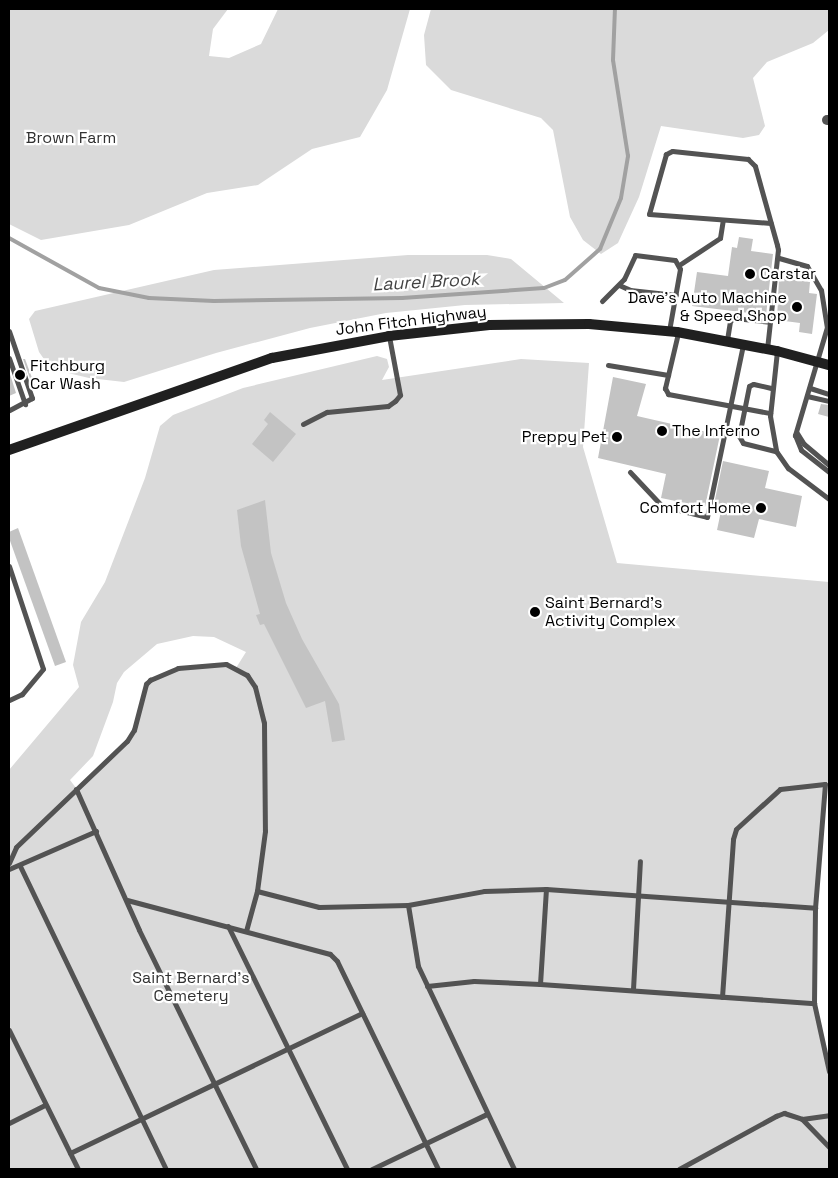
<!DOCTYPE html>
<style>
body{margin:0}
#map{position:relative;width:838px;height:1178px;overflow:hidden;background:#fff;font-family:"Space Grotesk",sans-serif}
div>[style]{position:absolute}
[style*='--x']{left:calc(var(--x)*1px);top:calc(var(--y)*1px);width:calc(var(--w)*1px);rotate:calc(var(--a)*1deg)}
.green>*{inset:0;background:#dadada}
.stream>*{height:4px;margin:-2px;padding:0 2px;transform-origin:2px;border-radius:2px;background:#a1a1a1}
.building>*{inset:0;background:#c3c3c3}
.lane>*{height:5px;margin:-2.5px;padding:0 2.5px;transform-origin:2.5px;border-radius:2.5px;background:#535353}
.street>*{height:10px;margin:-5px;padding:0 5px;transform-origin:5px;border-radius:5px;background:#535353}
.secondary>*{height:10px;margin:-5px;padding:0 5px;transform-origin:5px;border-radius:5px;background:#202020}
.dots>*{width:14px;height:14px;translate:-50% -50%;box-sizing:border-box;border:2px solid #fff;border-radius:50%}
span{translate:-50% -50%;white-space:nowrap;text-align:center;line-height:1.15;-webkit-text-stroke:4.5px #fff;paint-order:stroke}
.park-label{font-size:16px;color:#313131}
.poi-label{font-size:16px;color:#000}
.left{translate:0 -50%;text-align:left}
.right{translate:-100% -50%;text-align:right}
.street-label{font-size:16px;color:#000}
.water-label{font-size:18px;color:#424242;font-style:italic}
.frame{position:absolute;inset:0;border:10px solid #000;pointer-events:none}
</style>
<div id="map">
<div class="green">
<div style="clip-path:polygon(9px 9px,228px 9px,213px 29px,209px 56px,229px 58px,261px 44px,278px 9px,410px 9px,387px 90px,360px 137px,312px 149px,258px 185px,207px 193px,129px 225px,41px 240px,9px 224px)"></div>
<div style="clip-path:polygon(431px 9px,828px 9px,829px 30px,813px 43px,767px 62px,753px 78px,765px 126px,759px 135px,743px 138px,661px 126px,639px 197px,618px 243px,601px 254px,583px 240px,570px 217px,553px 130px,541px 118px,451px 90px,426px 65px,424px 35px)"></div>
<div style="clip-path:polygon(408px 255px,487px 255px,511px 259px,564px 303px,465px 305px,386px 313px,310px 328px,216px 353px,124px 382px,89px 378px,51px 369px,39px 352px,29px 319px,35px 311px,214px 270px)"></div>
<div style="clip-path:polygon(evenodd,377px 356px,387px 359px,389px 367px,382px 380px,521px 359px,589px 363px,583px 447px,617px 563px,829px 582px,829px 780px,825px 785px,815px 908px,814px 1003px,829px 1071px,829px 1169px,9px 1169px,9px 770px,79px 687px,73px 665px,81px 622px,105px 582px,145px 478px,160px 426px,173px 415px,243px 388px,377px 356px,193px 636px,214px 637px,246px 652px,236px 668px,226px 664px,178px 668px,146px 684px,134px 730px,120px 749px,76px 788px,70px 780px,93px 756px,113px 702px,117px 683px,124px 672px,157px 644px,193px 636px)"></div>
</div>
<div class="stream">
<div style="--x:9;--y:238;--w:103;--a:29.1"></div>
<div style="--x:99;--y:288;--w:51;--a:11.3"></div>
<div style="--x:149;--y:298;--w:65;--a:2.6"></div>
<div style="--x:214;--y:301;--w:188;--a:-0.9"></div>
<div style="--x:402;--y:298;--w:142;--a:-4"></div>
<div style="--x:544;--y:288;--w:22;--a:-21"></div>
<div style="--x:565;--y:280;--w:47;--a:-41.5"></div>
<div style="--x:600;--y:249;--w:55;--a:-67.6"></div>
<div style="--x:621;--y:198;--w:43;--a:-80.5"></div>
<div style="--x:628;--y:156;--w:97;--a:-98.9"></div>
<div style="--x:613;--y:60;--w:51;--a:-87.8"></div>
</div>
<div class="building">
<div style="clip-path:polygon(739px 237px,753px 239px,751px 251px,773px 254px,766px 315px,692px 306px,697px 272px,728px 276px,732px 247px,737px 248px)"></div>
<div style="clip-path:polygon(779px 278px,810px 282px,809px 293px,817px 294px,812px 334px,799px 332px,800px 323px,777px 320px)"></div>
<div style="clip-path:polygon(23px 359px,25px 359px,35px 386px,33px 387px)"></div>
<div style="clip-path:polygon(9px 371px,16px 393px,9px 396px)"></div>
<div style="clip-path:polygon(613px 377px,646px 384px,637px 416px,720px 435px,705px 507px,661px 498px,666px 474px,598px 458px)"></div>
<div style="clip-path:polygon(821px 404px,829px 405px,829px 417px,818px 414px)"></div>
<div style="clip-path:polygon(270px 412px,296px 434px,273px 462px,252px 444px,268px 424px,264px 420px)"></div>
<div style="clip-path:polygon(723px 461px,769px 471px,765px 488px,802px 496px,796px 527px,759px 519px,754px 538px,717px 530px,721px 511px,713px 509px)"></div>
<div style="clip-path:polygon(265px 500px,271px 553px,286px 603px,302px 639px,339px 704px,345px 740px,332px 742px,325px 701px,306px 708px,264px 624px,260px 625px,256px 615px,260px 614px,241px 546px,237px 510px)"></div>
<div style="clip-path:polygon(18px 528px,66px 662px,55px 666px,9px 538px,9px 532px)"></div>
</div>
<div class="lane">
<div style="--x:779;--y:258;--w:29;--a:16"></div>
<div style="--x:807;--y:266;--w:28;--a:60"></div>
<div style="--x:821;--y:290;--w:37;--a:81"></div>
<div style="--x:827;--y:327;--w:113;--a:106.5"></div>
<div style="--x:795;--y:435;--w:16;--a:68"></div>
<div style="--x:801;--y:450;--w:36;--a:38"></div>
<div style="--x:679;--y:265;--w:49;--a:-33.4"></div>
<div style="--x:720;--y:238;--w:18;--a:-81"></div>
<div style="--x:619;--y:285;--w:12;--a:24"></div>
<div style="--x:630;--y:290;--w:46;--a:6.2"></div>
<div style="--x:602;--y:301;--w:31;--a:-45"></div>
<div style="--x:624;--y:279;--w:26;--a:-65"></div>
<div style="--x:635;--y:255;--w:40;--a:7.1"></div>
<div style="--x:675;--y:260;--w:10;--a:61"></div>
<div style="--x:680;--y:269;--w:63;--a:100.1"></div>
<div style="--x:9;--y:331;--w:71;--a:71.1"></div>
<div style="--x:32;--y:398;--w:26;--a:152"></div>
<div style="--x:678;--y:333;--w:57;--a:103.3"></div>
<div style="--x:665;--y:388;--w:7;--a:63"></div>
<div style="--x:668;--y:394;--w:104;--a:10.6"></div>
<div style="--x:727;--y:340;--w:19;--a:-81"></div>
<div style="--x:730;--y:321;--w:5;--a:-37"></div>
<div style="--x:734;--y:318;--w:36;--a:6"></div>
<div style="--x:767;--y:349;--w:100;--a:-83.7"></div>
<div style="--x:778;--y:250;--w:5;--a:-101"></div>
<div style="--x:777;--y:245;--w:82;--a:-105.6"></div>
<div style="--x:755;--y:166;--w:10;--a:-135"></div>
<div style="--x:748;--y:159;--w:76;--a:-174"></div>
<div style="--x:672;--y:151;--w:7;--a:153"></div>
<div style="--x:666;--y:154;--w:62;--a:105.8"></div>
<div style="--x:649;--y:214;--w:122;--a:4.2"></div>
<div style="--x:777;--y:351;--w:65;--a:96.1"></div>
<div style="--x:770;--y:416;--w:36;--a:80"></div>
<div style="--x:776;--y:451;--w:21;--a:55"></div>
<div style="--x:788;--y:468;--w:51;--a:37.1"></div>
<div style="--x:9;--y:358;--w:49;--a:70.8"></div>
<div style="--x:608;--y:365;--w:61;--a:9.5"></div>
<div style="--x:771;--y:388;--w:18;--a:-167"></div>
<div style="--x:753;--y:384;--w:4;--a:153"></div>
<div style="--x:749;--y:386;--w:51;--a:101.3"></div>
<div style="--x:739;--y:436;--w:8;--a:60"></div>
<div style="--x:743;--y:443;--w:34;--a:14"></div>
<div style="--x:810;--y:388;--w:20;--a:18"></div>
<div style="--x:807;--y:396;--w:23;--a:13"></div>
<div style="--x:303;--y:424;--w:27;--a:-27"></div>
<div style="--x:327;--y:412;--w:61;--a:-5.6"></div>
<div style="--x:388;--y:406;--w:9;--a:-36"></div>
<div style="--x:395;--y:401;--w:8;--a:-50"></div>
<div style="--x:400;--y:395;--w:60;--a:-100.6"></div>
<div style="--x:797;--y:433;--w:13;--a:58"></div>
<div style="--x:804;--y:444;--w:33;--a:40"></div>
<div style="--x:630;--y:472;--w:47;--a:46.7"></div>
<div style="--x:662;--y:506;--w:46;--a:13.7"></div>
<div style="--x:707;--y:517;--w:177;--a:-78.2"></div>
<div style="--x:9;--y:566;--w:108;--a:71.7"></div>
<div style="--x:43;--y:669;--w:33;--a:130"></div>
<div style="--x:22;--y:694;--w:14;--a:155"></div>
<div style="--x:76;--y:789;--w:154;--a:65.9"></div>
<div style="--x:139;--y:930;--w:266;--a:63.9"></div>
<div style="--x:9;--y:863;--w:17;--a:-66"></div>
<div style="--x:16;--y:847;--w:153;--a:-43.7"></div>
<div style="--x:127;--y:741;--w:13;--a:-58"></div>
<div style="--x:134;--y:730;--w:48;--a:-75.4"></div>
<div style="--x:146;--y:684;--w:6;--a:-45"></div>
<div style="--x:150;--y:680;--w:30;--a:-23"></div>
<div style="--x:178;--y:668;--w:48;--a:-4.8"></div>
<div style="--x:226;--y:664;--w:24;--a:28"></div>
<div style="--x:247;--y:675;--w:14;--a:56"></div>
<div style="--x:255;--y:687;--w:37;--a:76"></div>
<div style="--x:264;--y:723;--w:108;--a:89.5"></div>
<div style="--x:265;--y:831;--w:61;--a:97.6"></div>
<div style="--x:257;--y:891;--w:41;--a:105.4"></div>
<div style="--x:20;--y:866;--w:336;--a:64.3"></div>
<div style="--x:9;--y:869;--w:95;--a:-23.6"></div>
<div style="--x:257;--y:891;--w:64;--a:14.5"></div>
<div style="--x:319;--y:907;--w:89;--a:-1.3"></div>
<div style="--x:408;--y:905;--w:77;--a:-10.4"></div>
<div style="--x:484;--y:891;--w:62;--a:-1.8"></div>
<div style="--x:546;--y:889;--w:270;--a:4"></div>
<div style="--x:127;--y:900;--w:210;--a:14.9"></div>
<div style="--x:330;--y:954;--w:10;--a:45"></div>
<div style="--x:337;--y:961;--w:231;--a:64.1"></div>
<div style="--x:408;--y:905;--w:62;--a:80.7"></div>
<div style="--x:418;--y:966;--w:225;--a:64.7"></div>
<div style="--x:228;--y:926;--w:271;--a:63.9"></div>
<div style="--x:540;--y:984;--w:95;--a:-86.4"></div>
<div style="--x:427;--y:986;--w:47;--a:-6.1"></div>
<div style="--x:474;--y:981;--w:66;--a:2.6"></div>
<div style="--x:540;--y:984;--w:275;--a:4"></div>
<div style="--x:633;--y:989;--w:128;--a:-86.9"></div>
<div style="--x:722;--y:997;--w:158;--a:-86"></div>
<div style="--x:733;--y:839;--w:10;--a:-73"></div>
<div style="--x:736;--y:829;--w:59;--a:-42.3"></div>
<div style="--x:780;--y:789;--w:45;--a:-6.3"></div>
<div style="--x:825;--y:784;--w:124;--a:94.6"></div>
<div style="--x:815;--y:908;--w:95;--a:90.6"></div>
<div style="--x:814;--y:1003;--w:70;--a:77.6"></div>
<div style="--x:9;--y:1030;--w:155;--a:63.6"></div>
<div style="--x:802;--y:1119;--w:39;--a:46"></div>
<div style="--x:9;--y:1123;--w:40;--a:-26.6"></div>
<div style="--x:70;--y:1153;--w:324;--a:-25.6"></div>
<div style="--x:372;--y:1169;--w:127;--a:-25.6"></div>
<div style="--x:679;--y:1169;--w:111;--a:-28.7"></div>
<div style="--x:776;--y:1116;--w:9;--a:-21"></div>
<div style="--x:784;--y:1113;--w:19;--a:18"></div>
<div style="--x:802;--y:1119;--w:27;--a:-8"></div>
</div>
<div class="street">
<div style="--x:827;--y:120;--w:2;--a:0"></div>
</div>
<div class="secondary">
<div style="--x:9;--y:450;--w:279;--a:-19.3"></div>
<div style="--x:272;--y:358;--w:119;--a:-10.6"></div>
<div style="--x:389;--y:336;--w:101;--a:-6.3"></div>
<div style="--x:489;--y:325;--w:100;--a:-0.6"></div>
<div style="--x:589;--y:324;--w:88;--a:5.2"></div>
<div style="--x:677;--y:332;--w:102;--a:10.8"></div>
<div style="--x:777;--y:351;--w:54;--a:15.1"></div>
</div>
<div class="dots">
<div style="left:750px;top:274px;background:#000"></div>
<div style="left:797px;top:307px;background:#000"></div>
<div style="left:20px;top:375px;background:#000"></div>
<div style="left:662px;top:431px;background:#000"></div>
<div style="left:617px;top:437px;background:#000"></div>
<div style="left:761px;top:508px;background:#000"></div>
<div style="left:535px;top:612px;background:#000"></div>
</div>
<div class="park-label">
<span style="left:71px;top:138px">Brown Farm</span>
<span style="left:191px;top:987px">Saint Bernard's<br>Cemetery</span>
</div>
<div class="poi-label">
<span class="left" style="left:760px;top:274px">Carstar</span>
<span class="right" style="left:787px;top:307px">Dave's Auto Machine<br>&amp; Speed Shop</span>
<span class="left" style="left:30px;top:375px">Fitchburg<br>Car Wash</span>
<span class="left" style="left:672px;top:431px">The Inferno</span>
<span class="right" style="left:607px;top:437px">Preppy Pet</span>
<span class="right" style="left:751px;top:508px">Comfort Home</span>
<span class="left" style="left:545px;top:612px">Saint Bernard's<br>Activity Complex</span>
</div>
<div class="street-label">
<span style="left:411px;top:321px;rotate:-7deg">John Fitch Highway</span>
</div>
<div class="water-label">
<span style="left:426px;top:282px;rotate:-3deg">Laurel Brook</span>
</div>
<div class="frame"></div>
</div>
